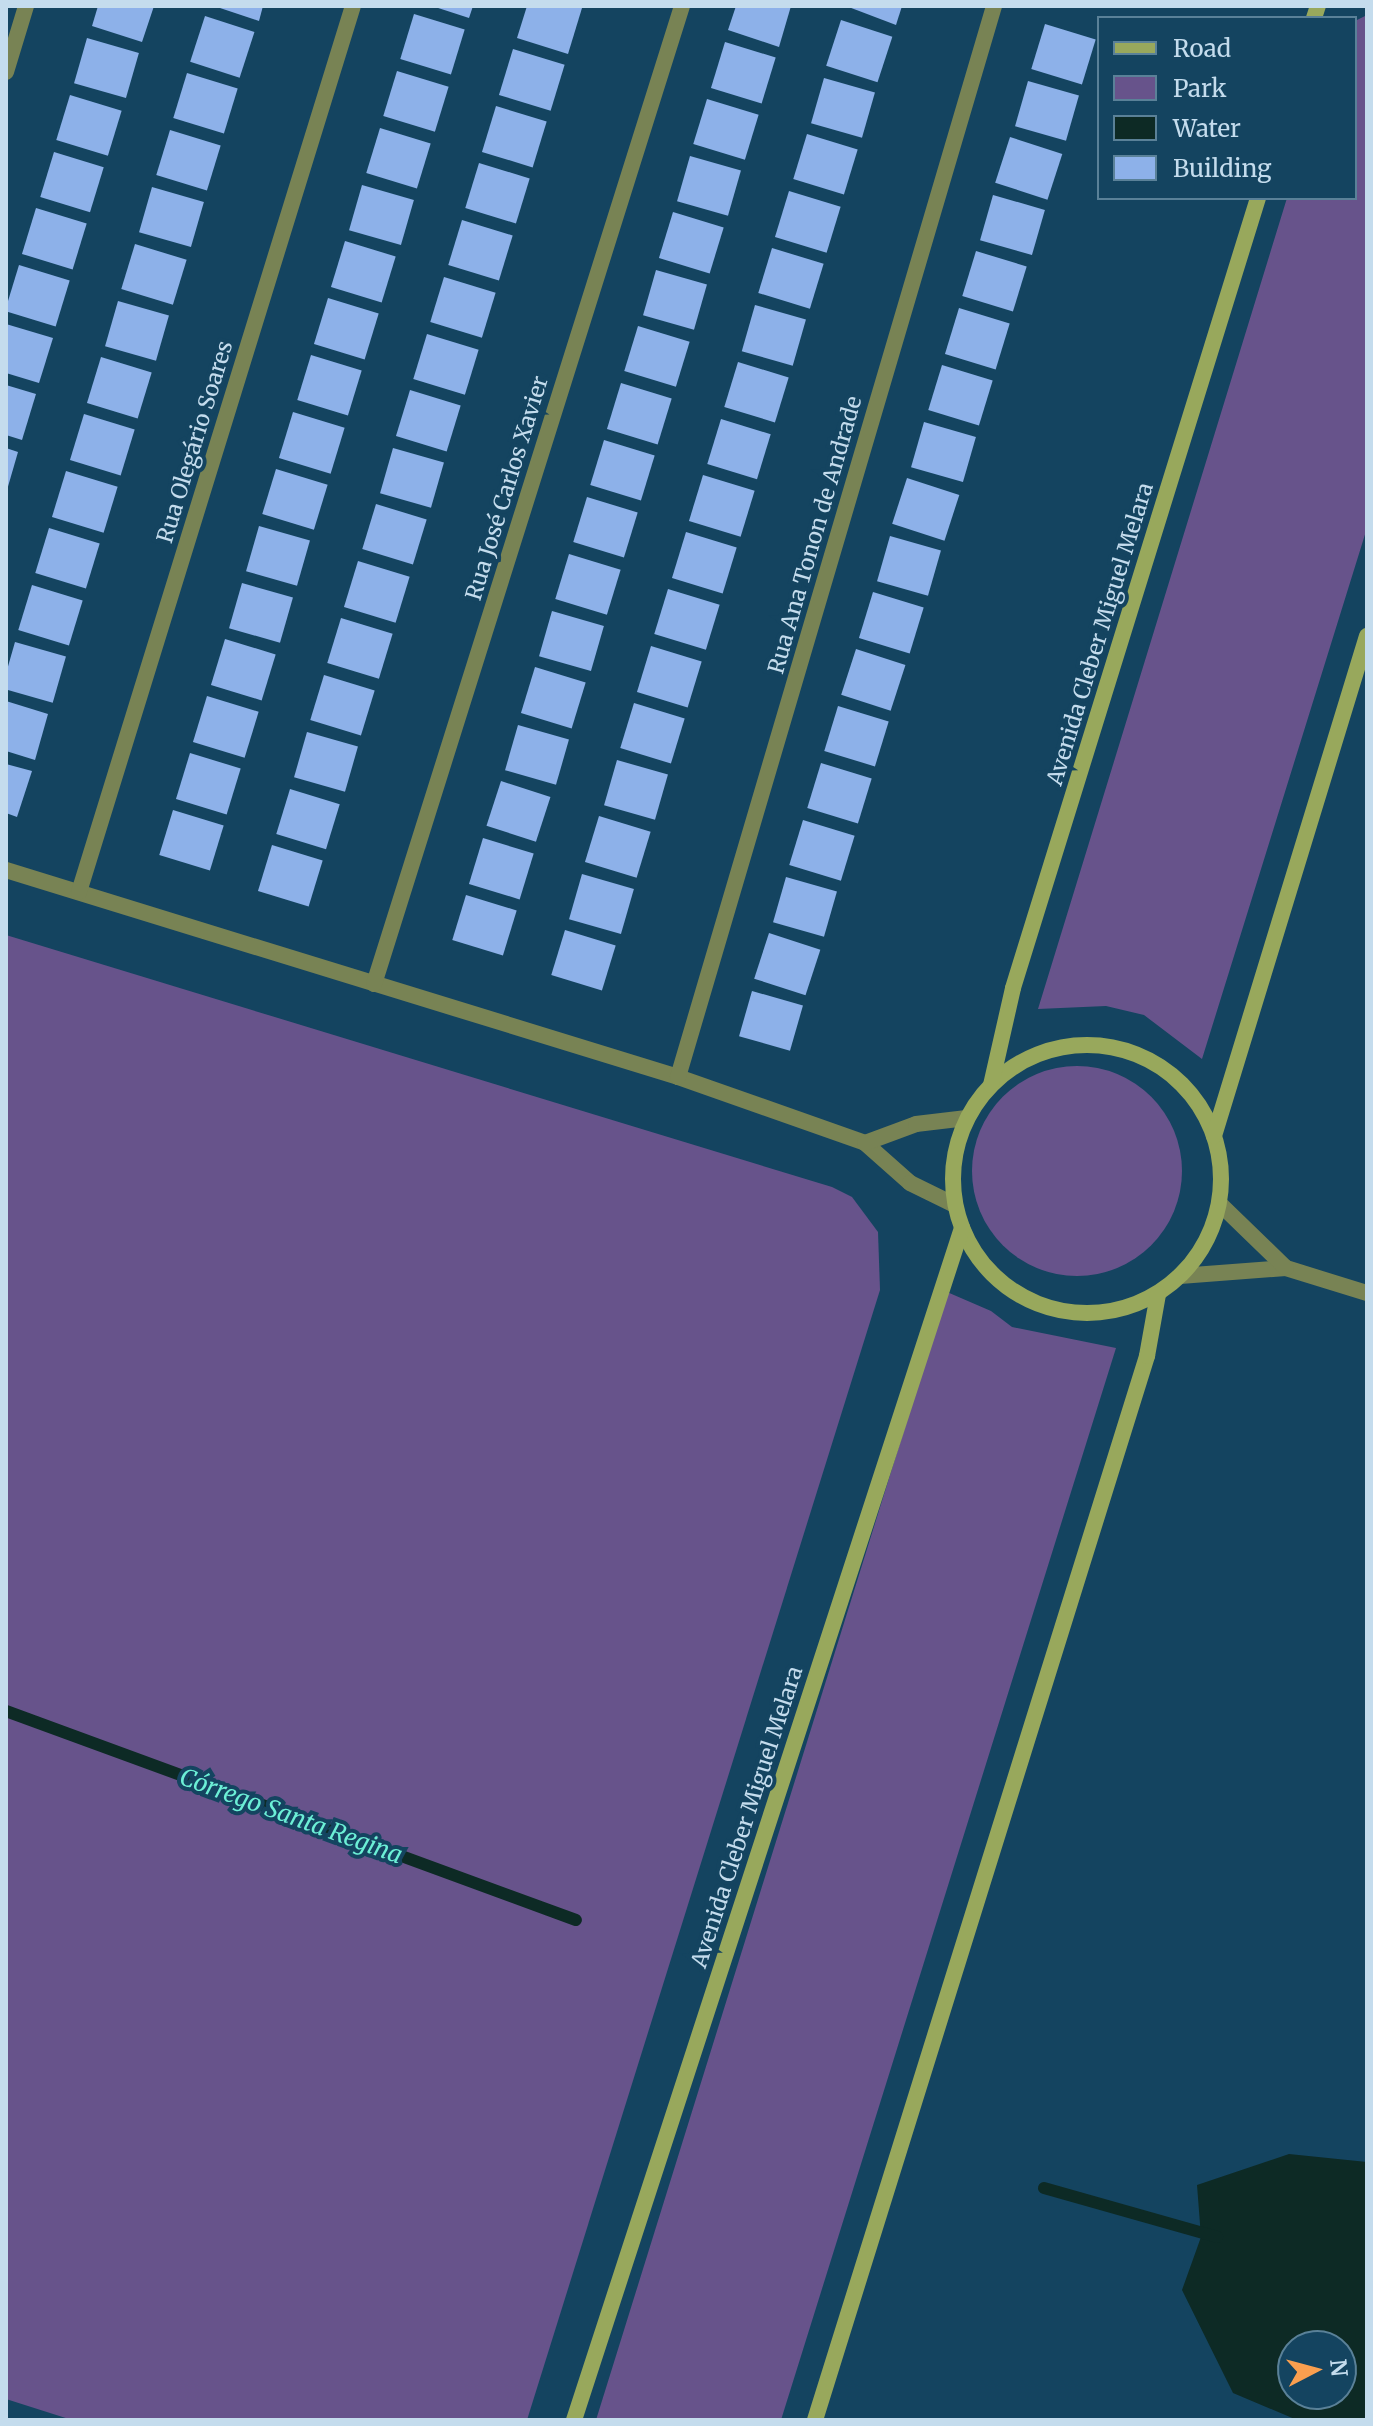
<!DOCTYPE html>
<meta charset="utf-8">
<style>
body{margin:0}
#map{position:relative;width:1373px;height:2426px;overflow:hidden;background:#144460;font-family:Merriweather,serif}
div>[style]{position:absolute}
[style*='--x']{left:calc(var(--x)*1px);top:calc(var(--y)*1px);width:calc(var(--w)*1px);rotate:calc(var(--a)*1deg)}
.green>*{inset:0;background:#67538b}
.round{border-radius:50%}
.water>*{inset:0;background:#0d2a25}
.stream>*{height:12px;margin:-6px;padding:0 6px;transform-origin:6px;border-radius:6px;background:#0d2a25}
.building>*{inset:0;background:#8db1e9;transform-origin:0 0}
.street>*{height:16px;margin:-8px;padding:0 8px;transform-origin:8px;border-radius:8px;background:#788354}
.secondary>*{height:16px;margin:-8px;padding:0 8px;transform-origin:8px;border-radius:8px;background:#98a85c}
.secondary>.ring{margin:-8px;padding:0;box-sizing:content-box;background:none;border:16px solid #98a85c;border-radius:50%}
span{translate:-50% -50%;white-space:nowrap;text-align:center;line-height:1.15;-webkit-text-stroke:8px #144460;paint-order:stroke}
.street-label{font-size:22px;color:#c4dced}
.water-label{font-size:24px;color:#6cefd6;font-style:italic}
.frame{position:absolute;inset:0;border:8px solid #c4dced;pointer-events:none}
.legend{position:absolute;left:1097px;top:16px;width:260px;height:184px;box-sizing:border-box;background:#144460;border:2px solid #5a8198;margin:0;padding:10px 14px;list-style:none;font-size:24px;color:#c4dced}
.legend li{display:flex;align-items:center;gap:16px;height:40px}
.legend b{width:40px;border:2px solid #5a8198}
.north{position:absolute;left:1277px;top:2330px;width:80px;height:80px;box-sizing:border-box;background:#144460;border:2px solid #5a8198;border-radius:50%;rotate:84deg;font-size:22px;font-weight:700;line-height:32px;text-align:center;color:#c4dced}
.north::after{content:'';display:block;margin:auto;width:28px;height:36px;background:#fa9f4f;clip-path:polygon(50% 0,100% 100%,50% 72%,0 100%)}
</style>
<div id="map">
<div class="green">
<div style="clip-path:polygon(1367px 15px,1367px 528px,1202px 1059px,1144px 1015px,1106px 1006px,1038px 1009px,1287px 198px,1355px 198px,1355px 21px)"></div>
<div style="clip-path:polygon(6px 935px,832px 1187px,852px 1197px,878px 1232px,880px 1290px,527px 2420px,72px 2420px,6px 2399px)"></div>
<div class="round" style="left:972px;top:1066px;width:210px;height:210px"></div>
<div style="clip-path:polygon(947px 1292px,991px 1311px,1012px 1327px,1116px 1348px,781px 2420px,596px 2420px)"></div>
</div>
<div class="water">
<div style="clip-path:polygon(evenodd,1289px 2154px,1367px 2162px,1367px 2420px,1297px 2420px,1233px 2393px,1182px 2290px,1201px 2237px,1197px 2185px,1289px 2154px,1293px 2346px,1341px 2346px,1341px 2394px,1293px 2394px,1293px 2346px)"></div>
</div>
<div class="stream">
<div style="--x:6;--y:1711;--w:607;--a:20.14"></div>
<div style="--x:1044;--y:2188;--w:180;--a:15.8"></div>
</div>
<div class="building">
<div style="clip-path:polygon(98px 6px,154px 6px,142px 42px,92px 26px)"></div>
<div style="clip-path:polygon(214px 6px,263px 6px,259px 21px)"></div>
<div style="clip-path:polygon(432px 6px,473px 6px,469px 18px)"></div>
<div style="clip-path:polygon(527px 6px,582px 8px,568px 54px,517px 38px)"></div>
<div style="clip-path:polygon(736px 6px,791px 6px,779px 47px,728px 30px)"></div>
<div style="clip-path:polygon(846px 6px,902px 6px,896px 25px)"></div>
<div style="left:414px;top:14px;width:53px;height:47px;rotate:17deg"></div>
<div style="left:205px;top:16px;width:52px;height:48px;rotate:18deg"></div>
<div style="left:841px;top:20px;width:54px;height:48px;rotate:18deg"></div>
<div style="left:1045px;top:24px;width:53px;height:47px;rotate:17deg"></div>
<div style="left:87px;top:38px;width:54px;height:47px;rotate:16deg"></div>
<div style="left:725px;top:42px;width:53px;height:48px;rotate:17deg"></div>
<div style="left:513px;top:49px;width:54px;height:48px;rotate:17deg"></div>
<div style="left:397px;top:71px;width:54px;height:47px;rotate:17deg"></div>
<div style="left:187px;top:73px;width:53px;height:47px;rotate:17deg"></div>
<div style="left:824px;top:78px;width:53px;height:47px;rotate:16deg"></div>
<div style="left:1028px;top:81px;width:53px;height:47px;rotate:16deg"></div>
<div style="left:70px;top:95px;width:54px;height:47px;rotate:17deg"></div>
<div style="left:707px;top:99px;width:54px;height:47px;rotate:17deg"></div>
<div style="left:496px;top:106px;width:53px;height:48px;rotate:17deg"></div>
<div style="left:380px;top:128px;width:53px;height:47px;rotate:17deg"></div>
<div style="left:170px;top:130px;width:53px;height:47px;rotate:17deg"></div>
<div style="left:807px;top:134px;width:53px;height:47px;rotate:17deg"></div>
<div style="left:1010px;top:137px;width:55px;height:48px;rotate:18deg"></div>
<div style="left:54px;top:152px;width:52px;height:47px;rotate:17deg"></div>
<div style="left:690px;top:156px;width:53px;height:47px;rotate:16deg"></div>
<div style="left:479px;top:163px;width:53px;height:47px;rotate:17deg"></div>
<div style="left:362px;top:185px;width:54px;height:47px;rotate:16deg"></div>
<div style="left:152px;top:187px;width:54px;height:47px;rotate:16deg"></div>
<div style="left:789px;top:191px;width:54px;height:48px;rotate:17deg"></div>
<div style="left:993px;top:195px;width:54px;height:47px;rotate:16deg"></div>
<div style="left:36px;top:208px;width:53px;height:48px;rotate:17deg"></div>
<div style="left:673px;top:212px;width:53px;height:48px;rotate:17deg"></div>
<div style="left:462px;top:220px;width:53px;height:47px;rotate:17deg"></div>
<div style="left:345px;top:241px;width:53px;height:48px;rotate:17deg"></div>
<div style="left:135px;top:244px;width:54px;height:47px;rotate:17deg"></div>
<div style="left:772px;top:248px;width:54px;height:47px;rotate:17deg"></div>
<div style="left:976px;top:251px;width:53px;height:47px;rotate:17deg"></div>
<div style="left:19px;top:265px;width:53px;height:48px;rotate:17deg"></div>
<div style="left:656px;top:270px;width:53px;height:47px;rotate:16deg"></div>
<div style="left:444px;top:277px;width:54px;height:47px;rotate:17deg"></div>
<div style="left:328px;top:298px;width:53px;height:48px;rotate:17deg"></div>
<div style="left:118px;top:301px;width:53px;height:47px;rotate:16deg"></div>
<div style="left:755px;top:305px;width:53px;height:48px;rotate:16deg"></div>
<div style="left:959px;top:308px;width:53px;height:48px;rotate:17deg"></div>
<div style="clip-path:polygon(6px 324px,53px 338px,39px 383px,6px 373px)"></div>
<div style="left:638px;top:326px;width:54px;height:47px;rotate:17deg"></div>
<div style="left:427px;top:334px;width:54px;height:47px;rotate:17deg"></div>
<div style="left:311px;top:355px;width:53px;height:47px;rotate:17deg"></div>
<div style="left:101px;top:357px;width:53px;height:48px;rotate:17deg"></div>
<div style="left:738px;top:362px;width:53px;height:47px;rotate:17deg"></div>
<div style="left:942px;top:365px;width:53px;height:47px;rotate:17deg"></div>
<div style="left:621px;top:383px;width:53px;height:48px;rotate:17deg"></div>
<div style="clip-path:polygon(6px 385px,36px 394px,22px 440px,6px 435px)"></div>
<div style="left:410px;top:390px;width:53px;height:48px;rotate:17deg"></div>
<div style="left:293px;top:412px;width:54px;height:48px;rotate:17deg"></div>
<div style="left:84px;top:414px;width:53px;height:48px;rotate:17deg"></div>
<div style="left:721px;top:419px;width:52px;height:47px;rotate:17deg"></div>
<div style="left:924px;top:422px;width:54px;height:47px;rotate:16deg"></div>
<div style="left:604px;top:440px;width:53px;height:47px;rotate:17deg"></div>
<div style="clip-path:polygon(6px 448px,18px 452px,7px 490px,6px 490px)"></div>
<div style="left:393px;top:448px;width:53px;height:47px;rotate:16deg"></div>
<div style="left:276px;top:469px;width:54px;height:47px;rotate:17deg"></div>
<div style="left:66px;top:471px;width:54px;height:48px;rotate:17deg"></div>
<div style="left:703px;top:475px;width:54px;height:48px;rotate:17deg"></div>
<div style="left:907px;top:478px;width:55px;height:48px;rotate:18deg"></div>
<div style="left:587px;top:497px;width:53px;height:47px;rotate:17deg"></div>
<div style="left:376px;top:504px;width:53px;height:47px;rotate:17deg"></div>
<div style="left:259px;top:526px;width:53px;height:47px;rotate:16deg"></div>
<div style="left:49px;top:528px;width:53px;height:47px;rotate:17deg"></div>
<div style="left:686px;top:532px;width:53px;height:48px;rotate:17deg"></div>
<div style="left:890px;top:536px;width:53px;height:47px;rotate:16deg"></div>
<div style="left:569px;top:554px;width:54px;height:47px;rotate:17deg"></div>
<div style="left:358px;top:561px;width:54px;height:48px;rotate:17deg"></div>
<div style="left:242px;top:583px;width:53px;height:47px;rotate:16deg"></div>
<div style="left:32px;top:585px;width:53px;height:47px;rotate:17deg"></div>
<div style="left:668px;top:589px;width:54px;height:47px;rotate:17deg"></div>
<div style="left:873px;top:592px;width:53px;height:48px;rotate:17deg"></div>
<div style="left:552px;top:611px;width:54px;height:47px;rotate:16deg"></div>
<div style="left:341px;top:618px;width:54px;height:47px;rotate:17deg"></div>
<div style="left:225px;top:639px;width:53px;height:48px;rotate:17deg"></div>
<div style="left:15px;top:642px;width:53px;height:48px;rotate:16deg"></div>
<div style="left:651px;top:646px;width:53px;height:48px;rotate:17deg"></div>
<div style="left:856px;top:649px;width:52px;height:48px;rotate:18deg"></div>
<div style="left:535px;top:667px;width:53px;height:48px;rotate:17deg"></div>
<div style="left:324px;top:675px;width:53px;height:47px;rotate:17deg"></div>
<div style="left:207px;top:696px;width:54px;height:48px;rotate:17deg"></div>
<div style="clip-path:polygon(6px 701px,48px 714px,35px 760px,6px 751px)"></div>
<div style="left:634px;top:703px;width:53px;height:47px;rotate:17deg"></div>
<div style="left:838px;top:706px;width:53px;height:47px;rotate:17deg"></div>
<div style="left:518px;top:725px;width:53px;height:47px;rotate:16deg"></div>
<div style="left:307px;top:732px;width:53px;height:47px;rotate:16deg"></div>
<div style="left:190px;top:753px;width:53px;height:48px;rotate:17deg"></div>
<div style="left:617px;top:760px;width:53px;height:47px;rotate:16deg"></div>
<div style="left:821px;top:763px;width:53px;height:47px;rotate:17deg"></div>
<div style="clip-path:polygon(6px 764px,32px 771px,17px 817px,6px 813px)"></div>
<div style="left:501px;top:781px;width:52px;height:47px;rotate:18deg"></div>
<div style="left:290px;top:789px;width:52px;height:47px;rotate:17deg"></div>
<div style="left:173px;top:810px;width:53px;height:47px;rotate:17deg"></div>
<div style="left:599px;top:816px;width:54px;height:48px;rotate:17deg"></div>
<div style="left:803px;top:820px;width:54px;height:47px;rotate:17deg"></div>
<div style="left:483px;top:838px;width:53px;height:48px;rotate:17deg"></div>
<div style="left:272px;top:845px;width:53px;height:48px;rotate:17deg"></div>
<div style="left:582px;top:874px;width:54px;height:47px;rotate:16deg"></div>
<div style="left:786px;top:877px;width:53px;height:47px;rotate:16deg"></div>
<div style="left:466px;top:895px;width:53px;height:47px;rotate:17deg"></div>
<div style="left:565px;top:930px;width:53px;height:47px;rotate:17deg"></div>
<div style="left:769px;top:933px;width:54px;height:48px;rotate:18deg"></div>
<div style="left:752px;top:991px;width:53px;height:47px;rotate:16deg"></div>
</div>
<div class="street">
<div style="--x:6;--y:72;--w:69;--a:-73.1"></div>
<div style="--x:6;--y:870;--w:703;--a:17.12"></div>
<div style="--x:678;--y:1077;--w:198;--a:19.4"></div>
<div style="--x:865;--y:1143;--w:60;--a:41.6"></div>
<div style="--x:910;--y:1183;--w:50;--a:26.1"></div>
<div style="--x:79;--y:892;--w:927;--a:-72.82"></div>
<div style="--x:374;--y:984;--w:1025;--a:-72.52"></div>
<div style="--x:678;--y:1077;--w:1117;--a:-73.56"></div>
<div style="--x:865;--y:1143;--w:54;--a:-20.4"></div>
<div style="--x:916;--y:1124;--w:51;--a:-6.7"></div>
<div style="--x:1286;--y:1268;--w:85;--a:17.2"></div>
<div style="--x:1180;--y:1276;--w:106;--a:-4.3"></div>
<div style="--x:1286;--y:1268;--w:93;--a:-135.9"></div>
</div>
<div class="secondary">
<div style="--x:1314;--y:18;--w:13;--a:-72"></div>
<div class="ring" style="left:953px;top:1045px;width:252px;height:252px"></div>
<div style="--x:991;--y:1085;--w:99;--a:-77.2"></div>
<div style="--x:1013;--y:988;--w:827;--a:-72.77"></div>
<div style="--x:1214;--y:1136;--w:523;--a:-72.99"></div>
<div style="--x:574;--y:2420;--w:1254;--a:-71.97"></div>
<div style="--x:815;--y:2420;--w:1115;--a:-72.67"></div>
<div style="--x:1147;--y:1356;--w:63;--a:-79.9"></div>
</div>
<div class="street-label">
<span style="left:195px;top:442px;rotate:-73deg">Rua Olegário Soares</span>
<span style="left:507px;top:488px;rotate:-73deg">Rua José Carlos Xavier</span>
<span style="left:815px;top:535px;rotate:-74deg">Rua Ana Tonon de Andrade</span>
<span style="left:1100px;top:634px;rotate:-73deg">Avenida Cleber Miguel Melara</span>
<span style="left:747px;top:1817px;rotate:-72deg">Avenida Cleber Miguel Melara</span>
</div>
<div class="water-label">
<span style="left:291px;top:1816px;rotate:20deg">Córrego Santa Regina</span>
</div>
<div class="frame"></div>
<ul class="legend">
<li><b style="height:10px;background:#98a85c"></b>Road</li>
<li><b style="height:22px;background:#67538b"></b>Park</li>
<li><b style="height:22px;background:#0d2a25"></b>Water</li>
<li><b style="height:22px;background:#8db1e9"></b>Building</li>
</ul>
<div class="north">N</div>
</div>
